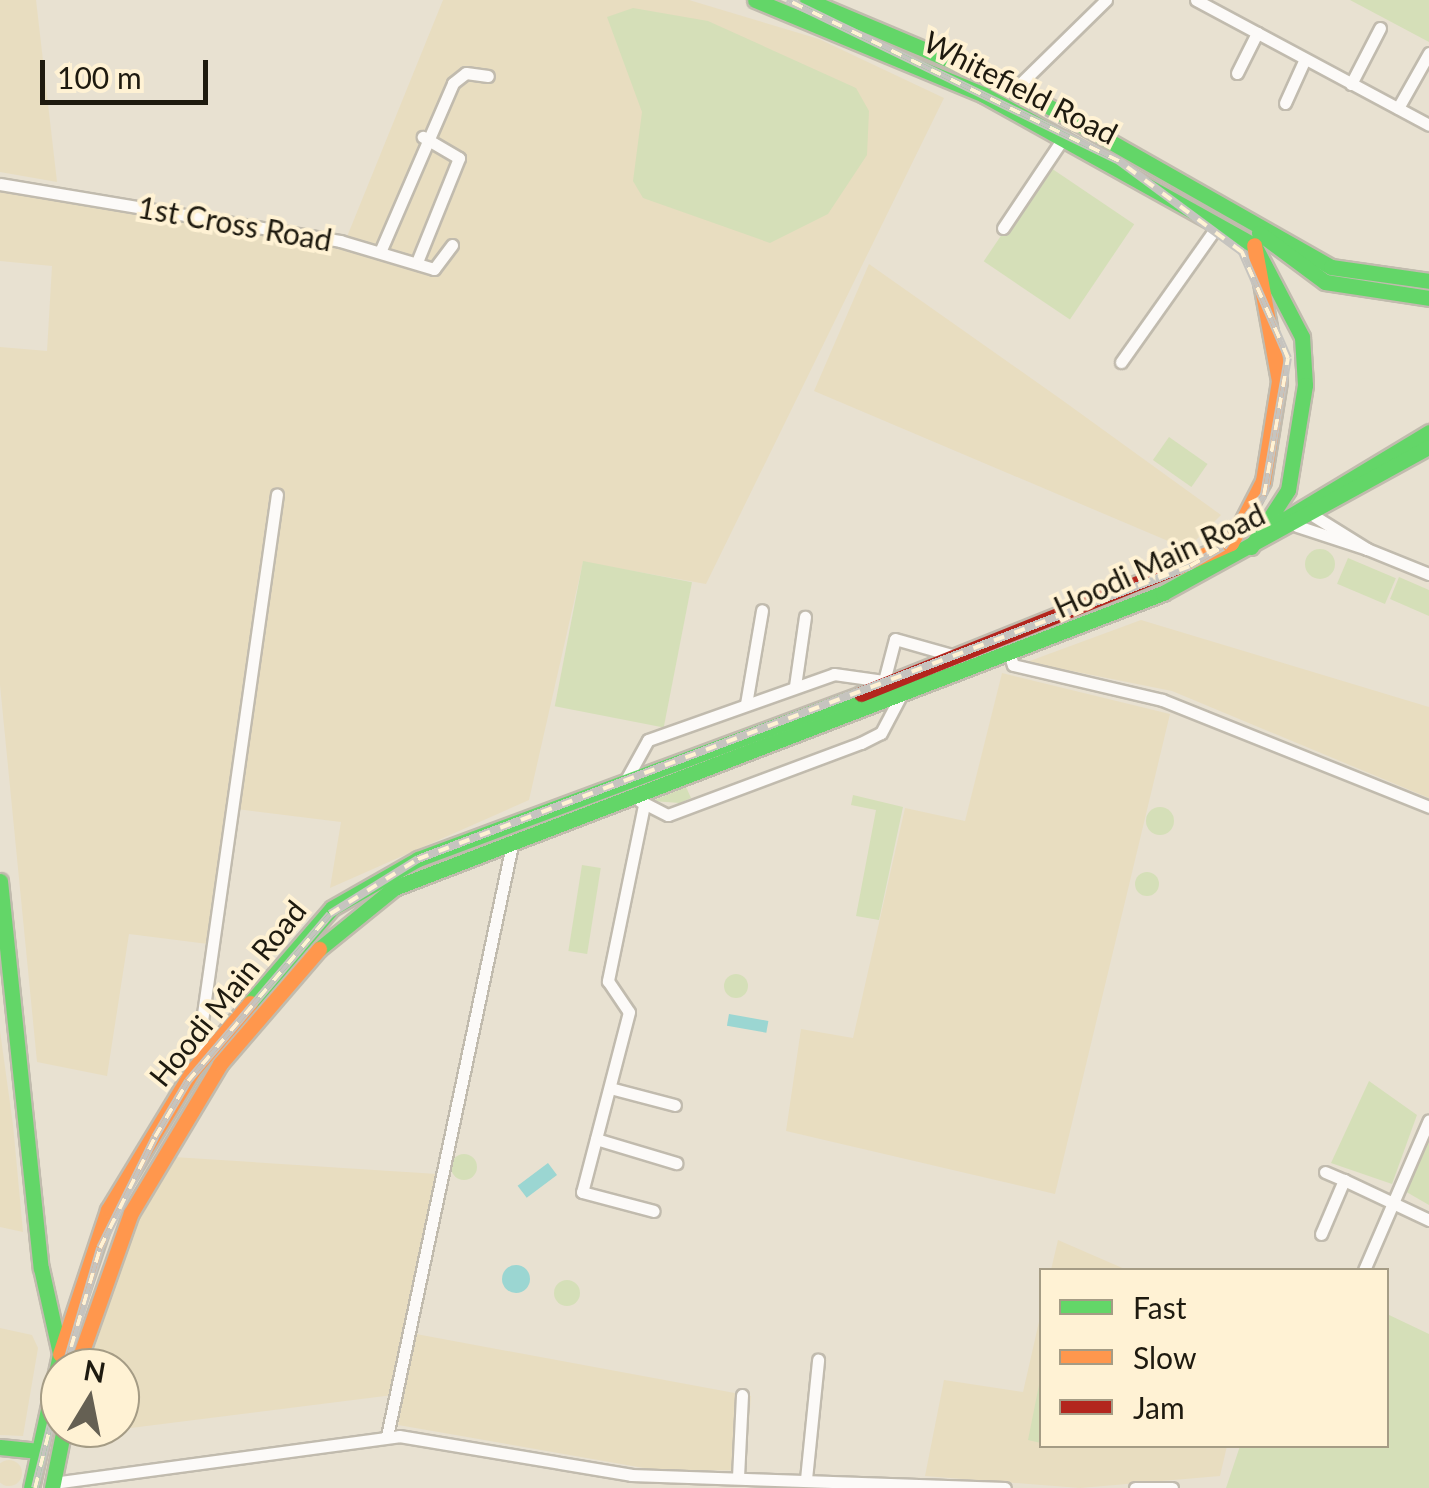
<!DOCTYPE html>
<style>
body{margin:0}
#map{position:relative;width:1429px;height:1488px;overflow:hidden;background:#e8e1d1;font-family:Lato,sans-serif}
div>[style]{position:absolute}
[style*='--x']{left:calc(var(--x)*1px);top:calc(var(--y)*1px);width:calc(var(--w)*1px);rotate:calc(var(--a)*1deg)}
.built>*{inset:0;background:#e8ddc0}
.round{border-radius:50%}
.green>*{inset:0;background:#d5dfb8;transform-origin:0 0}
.water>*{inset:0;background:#9bd6d2;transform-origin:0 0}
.roads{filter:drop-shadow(2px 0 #c1bbae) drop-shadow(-2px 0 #c1bbae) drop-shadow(0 2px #c1bbae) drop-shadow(0 -2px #c1bbae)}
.street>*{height:11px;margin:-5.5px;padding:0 5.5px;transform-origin:5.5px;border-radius:5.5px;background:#fcfaf8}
.fast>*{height:15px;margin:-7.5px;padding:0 7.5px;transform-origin:7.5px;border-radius:7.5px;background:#63d668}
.slow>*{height:15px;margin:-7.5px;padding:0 7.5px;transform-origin:7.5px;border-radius:7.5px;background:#ff974d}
.jam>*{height:15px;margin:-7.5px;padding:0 7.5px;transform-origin:7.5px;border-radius:7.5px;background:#b3261e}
.rail>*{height:8px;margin-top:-4px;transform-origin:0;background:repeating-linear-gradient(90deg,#fff2d4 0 11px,#c6c4bf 0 22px);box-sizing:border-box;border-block:2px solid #c6c4bf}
span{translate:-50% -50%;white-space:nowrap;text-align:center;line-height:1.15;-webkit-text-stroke:8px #fff2d4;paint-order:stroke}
.street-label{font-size:30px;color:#1e1a0f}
.legend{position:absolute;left:1039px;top:1268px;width:350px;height:180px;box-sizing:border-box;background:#fff2d4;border:2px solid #a59c85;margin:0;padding:12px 18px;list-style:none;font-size:30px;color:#1e1a0f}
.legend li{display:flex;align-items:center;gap:20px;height:50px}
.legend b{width:50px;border:2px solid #a59c85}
.north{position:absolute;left:40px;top:1348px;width:100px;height:100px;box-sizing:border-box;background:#fff2d4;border:2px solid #a59c85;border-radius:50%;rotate:10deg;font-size:28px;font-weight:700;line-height:40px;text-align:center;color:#1e1a0f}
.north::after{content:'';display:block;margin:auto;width:35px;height:45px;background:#656053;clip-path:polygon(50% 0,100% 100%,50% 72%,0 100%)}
.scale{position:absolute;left:40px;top:60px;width:168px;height:45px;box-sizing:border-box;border:5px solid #1e1a0f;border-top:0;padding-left:12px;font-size:30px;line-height:35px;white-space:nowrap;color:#1e1a0f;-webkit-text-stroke:8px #fff2d4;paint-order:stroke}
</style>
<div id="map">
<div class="built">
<div style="clip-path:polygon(0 0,36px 0,57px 182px,0 172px)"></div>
<div style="clip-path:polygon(443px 0,689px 0,819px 39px,944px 98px,706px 584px,583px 562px,529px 800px,330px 888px,341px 822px,229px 808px,208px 944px,129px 934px,107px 1076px,37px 1062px,0 685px,0 347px,47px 351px,52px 266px,0 261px,0 191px,342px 249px)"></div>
<div style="clip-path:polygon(869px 264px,1062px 400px,1221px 515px,1187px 549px,814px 391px)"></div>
<div style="clip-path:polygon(1141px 620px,1429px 707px,1429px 798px,1172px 691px,1027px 662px)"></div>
<div style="clip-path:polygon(1002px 673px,1170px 714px,1055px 1194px,786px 1131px,801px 1029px,853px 1038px,905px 808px,965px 821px)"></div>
<div style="clip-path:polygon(0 1031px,13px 1125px,23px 1232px,0 1227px)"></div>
<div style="clip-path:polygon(174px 1157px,437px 1174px,393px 1395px,75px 1435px,120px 1428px,120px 1368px,88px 1368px,133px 1231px)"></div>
<div style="clip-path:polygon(1058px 1240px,1127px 1270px,1051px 1270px)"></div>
<div style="clip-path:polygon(1041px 1313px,1042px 1446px,1227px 1446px,1220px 1476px,1080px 1488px,925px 1476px,944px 1380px,1023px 1392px)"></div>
<div style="clip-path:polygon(0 1328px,32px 1335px,38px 1348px,23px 1436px,0 1435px)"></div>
<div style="clip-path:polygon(416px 1334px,751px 1396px,745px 1470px,661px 1471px,398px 1425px)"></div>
<div class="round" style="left:-4px;top:1460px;width:26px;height:26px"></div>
</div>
<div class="green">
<div style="clip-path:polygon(1350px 0,1429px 0,1429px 42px)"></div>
<div style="clip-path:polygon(633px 8px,708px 21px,856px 88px,869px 111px,867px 155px,828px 214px,770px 243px,643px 198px,633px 181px,642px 112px,607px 17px)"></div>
<div style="left:1048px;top:166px;width:104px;height:115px;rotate:34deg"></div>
<div style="left:1169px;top:437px;width:47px;height:28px;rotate:35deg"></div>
<div class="round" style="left:1305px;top:549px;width:30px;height:30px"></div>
<div style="left:1348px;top:558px;width:52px;height:28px;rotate:23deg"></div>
<div style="left:583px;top:561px;width:111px;height:148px;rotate:11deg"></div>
<div style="clip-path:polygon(1399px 577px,1429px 590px,1429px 616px,1390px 599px)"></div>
<div style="clip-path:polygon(686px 787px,691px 798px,680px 803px,652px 801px)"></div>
<div style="clip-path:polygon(853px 795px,903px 807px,879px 920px,856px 916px,876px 810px,851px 805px)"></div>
<div class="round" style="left:1146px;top:807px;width:28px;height:28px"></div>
<div style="left:582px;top:865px;width:19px;height:87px;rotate:9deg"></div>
<div class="round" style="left:1135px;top:872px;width:24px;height:24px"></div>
<div class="round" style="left:724px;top:974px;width:24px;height:24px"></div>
<div style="clip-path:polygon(1369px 1081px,1417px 1115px,1392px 1184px,1331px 1163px)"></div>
<div style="clip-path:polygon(1429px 1136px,1429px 1205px,1403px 1190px)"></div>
<div class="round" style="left:451px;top:1154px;width:26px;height:26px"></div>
<div class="round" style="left:554px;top:1280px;width:26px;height:26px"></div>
<div style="clip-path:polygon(1387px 1314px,1429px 1334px,1429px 1488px,1226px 1488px,1240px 1446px,1386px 1446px)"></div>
<div style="clip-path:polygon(1040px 1380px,1042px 1380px,1041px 1443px,1028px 1440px)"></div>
</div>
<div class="water">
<div style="left:729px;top:1014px;width:40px;height:12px;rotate:10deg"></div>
<div style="left:548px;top:1163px;width:15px;height:38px;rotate:53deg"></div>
<div class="round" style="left:502px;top:1265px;width:28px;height:28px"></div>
</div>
<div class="roads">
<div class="street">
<div style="--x:1196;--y:0;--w:264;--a:28.2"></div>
<div style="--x:1237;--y:73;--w:45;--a:-63.4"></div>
<div style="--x:1351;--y:84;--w:63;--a:-62.6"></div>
<div style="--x:1016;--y:88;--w:126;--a:-44.4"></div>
<div style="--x:1285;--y:103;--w:48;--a:-65.6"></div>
<div style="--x:1398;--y:108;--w:63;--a:-60.6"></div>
<div style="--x:0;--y:184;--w:345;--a:9.5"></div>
<div style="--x:340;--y:241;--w:98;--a:16.6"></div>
<div style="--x:434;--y:269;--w:30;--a:-53"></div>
<div style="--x:1003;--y:228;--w:110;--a:-56.2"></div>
<div style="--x:380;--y:252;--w:184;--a:-66.6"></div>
<div style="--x:453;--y:83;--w:16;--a:-38"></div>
<div style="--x:466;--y:73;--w:22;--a:8"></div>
<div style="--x:417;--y:262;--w:112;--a:-68"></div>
<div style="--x:459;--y:158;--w:42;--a:-149.7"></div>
<div style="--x:1121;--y:362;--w:168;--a:-54.7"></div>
<div style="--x:1297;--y:526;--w:74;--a:18.2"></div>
<div style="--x:1367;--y:549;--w:62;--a:-148.1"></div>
<div style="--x:1367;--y:549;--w:67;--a:22"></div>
<div style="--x:1010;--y:656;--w:9;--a:72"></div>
<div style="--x:1013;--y:665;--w:153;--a:13.2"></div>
<div style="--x:1162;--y:700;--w:288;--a:21.8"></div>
<div style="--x:795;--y:686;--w:70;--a:-81.8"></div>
<div style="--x:746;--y:704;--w:95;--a:-80.3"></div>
<div style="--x:627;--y:778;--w:43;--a:-61.1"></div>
<div style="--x:648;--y:740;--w:197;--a:-19.5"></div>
<div style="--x:834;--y:674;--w:50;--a:8"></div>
<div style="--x:884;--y:681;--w:43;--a:-75.3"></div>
<div style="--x:895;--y:639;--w:62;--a:15.8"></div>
<div style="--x:640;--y:801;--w:31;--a:27"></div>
<div style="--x:668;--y:815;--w:206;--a:-20.5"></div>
<div style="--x:861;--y:743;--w:22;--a:-27"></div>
<div style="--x:881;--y:733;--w:41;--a:-62.2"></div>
<div style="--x:644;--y:805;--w:180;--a:101.6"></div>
<div style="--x:608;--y:981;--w:37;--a:56"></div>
<div style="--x:629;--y:1012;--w:186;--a:104.6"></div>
<div style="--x:582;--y:1192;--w:74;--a:14.8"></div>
<div style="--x:205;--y:1056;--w:22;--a:-103"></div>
<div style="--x:200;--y:1035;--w:546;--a:-81.9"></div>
<div style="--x:610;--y:1088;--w:67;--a:14.7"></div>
<div style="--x:596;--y:1139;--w:84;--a:16.7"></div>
<div style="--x:1325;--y:1172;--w:21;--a:23"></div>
<div style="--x:1321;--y:1234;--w:59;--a:-66.9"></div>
<div style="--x:1344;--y:1180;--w:94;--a:25.2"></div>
<div style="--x:1364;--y:1270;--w:163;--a:-66.6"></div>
<div style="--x:387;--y:1436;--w:609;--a:-78.06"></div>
<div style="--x:738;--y:1477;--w:82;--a:-87.2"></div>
<div style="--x:806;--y:1479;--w:120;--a:-84.2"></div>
<div style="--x:53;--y:1483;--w:349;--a:-7.7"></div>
<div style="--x:399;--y:1436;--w:235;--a:9.5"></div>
<div style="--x:631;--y:1475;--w:374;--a:2"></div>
<div style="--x:1135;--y:1488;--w:37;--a:0"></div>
</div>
<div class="fast">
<div style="--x:755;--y:0;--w:248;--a:22.5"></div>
<div style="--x:984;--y:95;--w:309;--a:29.1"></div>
<div style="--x:1254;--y:245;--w:104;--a:62.4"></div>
<div style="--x:1302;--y:337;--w:48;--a:86.4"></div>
<div style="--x:1305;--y:385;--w:106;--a:99.2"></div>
<div style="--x:1288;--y:490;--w:68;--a:123"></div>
<div style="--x:807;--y:0;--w:227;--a:22.8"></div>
<div style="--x:1016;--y:88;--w:362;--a:29.6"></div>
<div style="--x:1331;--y:267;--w:99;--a:8.1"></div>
<div style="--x:1259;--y:233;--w:82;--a:36.6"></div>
<div style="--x:1325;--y:282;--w:105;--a:8.7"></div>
<div style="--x:1270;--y:528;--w:186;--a:-31.1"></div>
<div style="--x:0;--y:881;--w:389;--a:84"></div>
<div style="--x:41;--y:1268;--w:88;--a:77.5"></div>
<div style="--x:60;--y:1354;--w:137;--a:102.2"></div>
<div style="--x:319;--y:949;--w:97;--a:-39.1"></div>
<div style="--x:394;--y:888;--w:824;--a:-20.99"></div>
<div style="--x:1163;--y:593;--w:303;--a:-28.8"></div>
<div style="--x:250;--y:1003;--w:125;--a:-49.2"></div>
<div style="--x:332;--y:908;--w:99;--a:-29.7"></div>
<div style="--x:418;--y:859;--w:473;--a:-20.4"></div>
<div style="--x:0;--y:1447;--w:39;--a:6"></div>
<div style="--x:52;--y:1488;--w:61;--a:-78.7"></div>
</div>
<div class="slow">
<div style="--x:1175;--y:568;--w:61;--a:-24.1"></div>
<div style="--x:1231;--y:543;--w:70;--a:-62.7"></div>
<div style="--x:1263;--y:481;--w:101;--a:-80.9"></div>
<div style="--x:1279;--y:381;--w:138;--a:-100.4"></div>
<div style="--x:60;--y:1354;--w:152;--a:-71.6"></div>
<div style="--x:108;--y:1210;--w:164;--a:-58.7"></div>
<div style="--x:193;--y:1070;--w:88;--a:-49.6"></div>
<div style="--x:76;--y:1368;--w:164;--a:-70.5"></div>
<div style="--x:131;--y:1213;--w:174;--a:-59.1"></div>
<div style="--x:220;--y:1064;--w:152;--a:-49.3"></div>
</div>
<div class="jam">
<div style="--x:861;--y:694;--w:338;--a:-21.9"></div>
</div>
</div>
<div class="rail">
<div style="--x:65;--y:1368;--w:125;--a:-73.7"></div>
<div style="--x:100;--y:1248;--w:124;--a:-63.6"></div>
<div style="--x:155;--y:1137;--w:65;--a:-59.5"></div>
<div style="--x:188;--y:1081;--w:219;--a:-49.6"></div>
<div style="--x:330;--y:914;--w:104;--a:-32"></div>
<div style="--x:418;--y:859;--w:826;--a:-20.78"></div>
<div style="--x:1190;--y:566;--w:38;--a:-30"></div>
<div style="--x:1223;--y:547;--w:66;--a:-51.7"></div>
<div style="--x:1264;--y:495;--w:139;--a:-80.1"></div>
<div style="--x:1288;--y:358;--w:116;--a:-113.5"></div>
<div style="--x:1242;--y:252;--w:153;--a:-143.5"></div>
<div style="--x:1119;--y:161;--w:369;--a:-154.1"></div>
<div style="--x:35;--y:1488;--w:104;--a:-76.1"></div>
</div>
<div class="street-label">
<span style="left:1021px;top:87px;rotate:27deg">Whitefield Road</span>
<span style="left:235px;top:223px;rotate:10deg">1st Cross Road</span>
<span style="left:1159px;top:560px;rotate:-25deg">Hoodi Main Road</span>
<span style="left:227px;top:993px;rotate:-51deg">Hoodi Main Road</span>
</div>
<ul class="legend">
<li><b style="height:12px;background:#63d668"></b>Fast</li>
<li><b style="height:12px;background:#ff974d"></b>Slow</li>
<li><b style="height:12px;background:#b3261e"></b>Jam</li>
</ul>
<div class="north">N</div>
<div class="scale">100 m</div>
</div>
